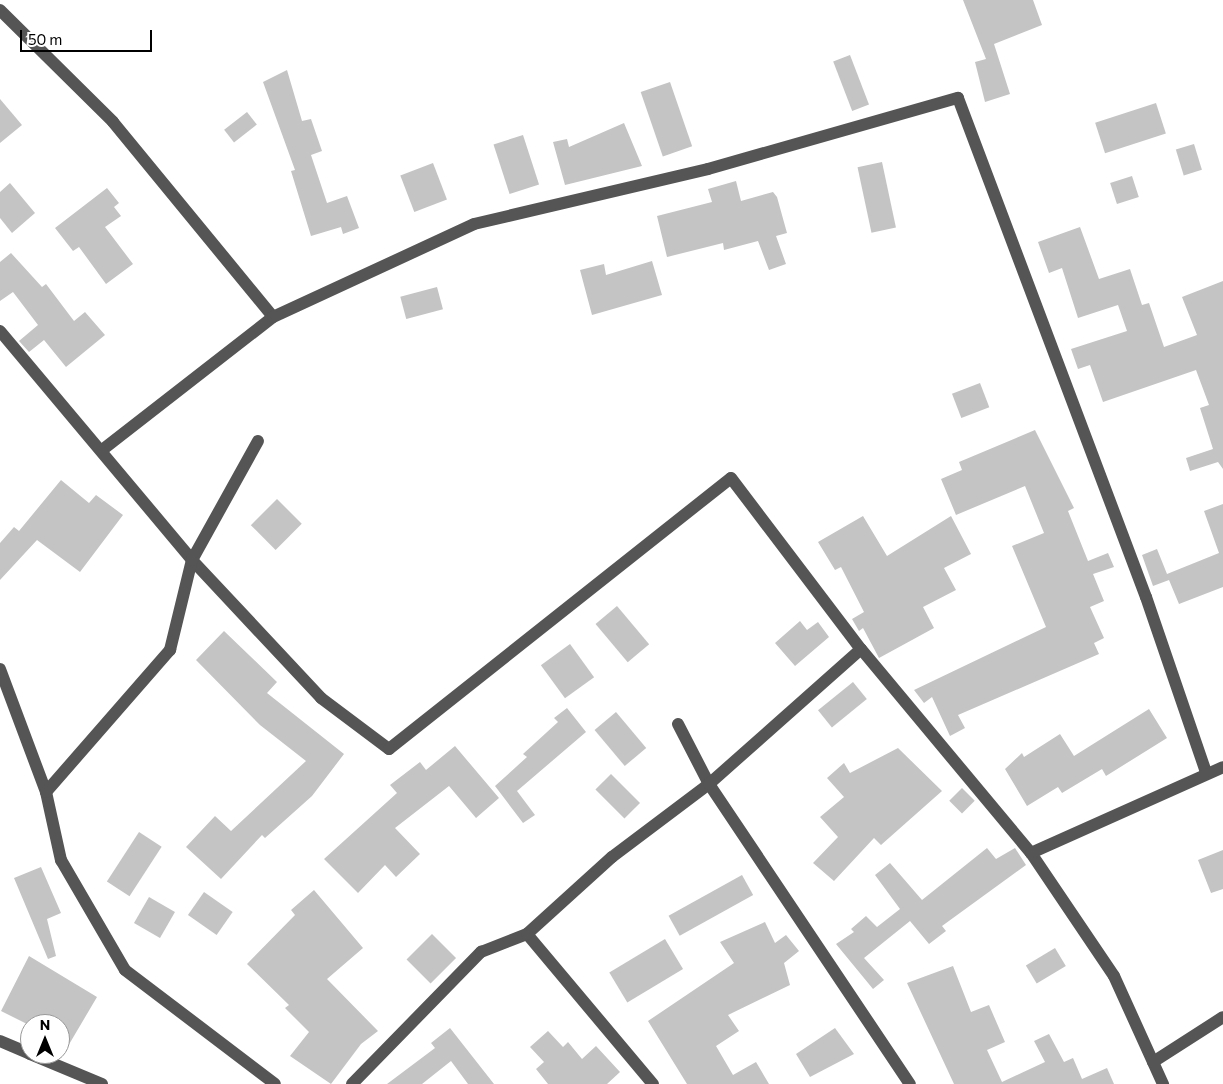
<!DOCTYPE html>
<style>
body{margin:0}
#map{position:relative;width:1223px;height:1084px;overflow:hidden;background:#fff;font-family:Commissioner,sans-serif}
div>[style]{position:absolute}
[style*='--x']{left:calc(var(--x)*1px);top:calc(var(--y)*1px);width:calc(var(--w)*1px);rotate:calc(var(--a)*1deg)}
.building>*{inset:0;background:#c4c4c4;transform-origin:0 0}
.minor>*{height:12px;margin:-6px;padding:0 6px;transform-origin:6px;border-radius:6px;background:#555}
span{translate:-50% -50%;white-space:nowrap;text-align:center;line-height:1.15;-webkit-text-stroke:4px #fff;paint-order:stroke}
.north{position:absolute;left:20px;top:1014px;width:50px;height:50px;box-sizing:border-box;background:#fff;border:1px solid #999;border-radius:50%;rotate:0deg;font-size:14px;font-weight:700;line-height:20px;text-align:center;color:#000}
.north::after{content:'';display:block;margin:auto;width:18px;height:22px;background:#000;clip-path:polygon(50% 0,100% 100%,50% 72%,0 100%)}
.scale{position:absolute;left:20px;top:30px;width:132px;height:22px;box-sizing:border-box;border:2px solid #000;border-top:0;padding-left:6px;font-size:15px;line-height:18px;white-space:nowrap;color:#000;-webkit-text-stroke:4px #fff;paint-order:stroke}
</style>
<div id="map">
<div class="building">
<div style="clip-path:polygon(963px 0,1033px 0,1042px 25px,994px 44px,1010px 94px,985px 102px,975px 62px,986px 59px)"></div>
<div style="left:850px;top:55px;width:53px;height:18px;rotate:69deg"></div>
<div style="clip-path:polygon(287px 70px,302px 121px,311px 119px,322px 151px,311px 155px,327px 203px,347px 196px,359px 228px,343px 234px,341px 227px,311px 236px,291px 171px,295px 170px,263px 82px)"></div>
<div style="left:670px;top:82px;width:68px;height:31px;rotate:71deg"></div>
<div style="clip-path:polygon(0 99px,22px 125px,0 143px)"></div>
<div style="left:1156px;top:103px;width:32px;height:64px;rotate:72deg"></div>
<div style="left:247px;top:112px;width:16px;height:29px;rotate:52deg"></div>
<div style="clip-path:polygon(624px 123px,642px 166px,565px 185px,553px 142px,567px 139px,569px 147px)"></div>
<div style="left:523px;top:135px;width:52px;height:31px;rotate:72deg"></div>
<div style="left:1194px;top:144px;width:27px;height:19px;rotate:73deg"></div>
<div style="left:882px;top:162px;width:67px;height:25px;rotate:78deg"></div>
<div style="left:433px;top:163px;width:39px;height:35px;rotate:69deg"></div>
<div style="left:1132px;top:176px;width:22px;height:23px;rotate:72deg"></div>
<div style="clip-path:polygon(736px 181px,741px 201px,773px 192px,777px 197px,787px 233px,776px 236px,786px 264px,769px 270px,758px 241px,724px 250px,723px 243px,667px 257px,657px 216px,712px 202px,708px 189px)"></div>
<div style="clip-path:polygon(10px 183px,35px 213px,12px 233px,0 218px,0 192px)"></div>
<div style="clip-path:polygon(107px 188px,119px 203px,114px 207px,121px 216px,105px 227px,133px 264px,106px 284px,79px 247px,73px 251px,55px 228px)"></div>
<div style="clip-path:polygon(1080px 227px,1099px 279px,1130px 269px,1142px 305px,1149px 303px,1164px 347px,1197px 335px,1182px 297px,1223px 281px,1223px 469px,1218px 462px,1190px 471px,1186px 458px,1213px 449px,1200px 408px,1209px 405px,1196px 370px,1103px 402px,1090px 365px,1078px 369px,1071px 349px,1127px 331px,1118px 305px,1078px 318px,1062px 268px,1049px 273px,1038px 242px)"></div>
<div style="clip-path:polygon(11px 253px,42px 287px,46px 284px,74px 321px,85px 312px,105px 335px,66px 367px,44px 340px,29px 352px,19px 341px,38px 325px,13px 292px,0 301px,0 262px)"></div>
<div style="clip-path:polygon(652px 261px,662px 295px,592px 315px,580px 270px,604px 264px,606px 275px)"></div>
<div style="left:437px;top:287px;width:23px;height:38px;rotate:75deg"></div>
<div style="left:980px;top:383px;width:26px;height:30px;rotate:69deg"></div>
<div style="clip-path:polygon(1035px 430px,1074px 508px,1068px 511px,1088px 561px,1108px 553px,1114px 567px,1093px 574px,1104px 601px,1090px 607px,1104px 638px,1094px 643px,1099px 654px,958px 715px,965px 728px,950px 736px,932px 697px,924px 703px,914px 690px,1046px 627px,1012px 546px,1044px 533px,1025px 486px,956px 515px,941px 479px,962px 470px,959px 462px)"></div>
<div style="clip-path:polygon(61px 480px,89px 503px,96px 495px,123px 515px,80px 572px,37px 540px,0 580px,0 543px,14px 527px,19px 531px)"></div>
<div style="left:277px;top:499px;width:35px;height:37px;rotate:45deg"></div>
<div style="clip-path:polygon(1223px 504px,1223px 587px,1179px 604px,1169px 580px,1153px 586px,1142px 555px,1157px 549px,1167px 574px,1219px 553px,1204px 511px)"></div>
<div style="clip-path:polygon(863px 516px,887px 556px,951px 516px,971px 554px,944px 568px,956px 590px,923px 607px,934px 628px,879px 658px,863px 628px,859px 631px,852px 619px,864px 612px,841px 567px,835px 570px,818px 542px)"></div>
<div style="left:617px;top:606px;width:50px;height:28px;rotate:50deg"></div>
<div style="clip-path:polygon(800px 621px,807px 630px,818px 622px,829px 637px,795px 666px,775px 643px)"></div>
<div style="clip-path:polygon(224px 631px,277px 682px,267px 693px,344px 754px,312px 796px,265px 838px,262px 835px,221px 879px,186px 847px,215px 816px,231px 831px,306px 761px,260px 725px,196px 660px)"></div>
<div style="left:570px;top:644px;width:41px;height:36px;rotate:54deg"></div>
<div style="left:853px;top:682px;width:22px;height:45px;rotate:51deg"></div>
<div style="clip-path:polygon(567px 708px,586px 732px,517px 791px,535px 815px,523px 823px,495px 786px,527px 757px,523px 754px,558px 722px,554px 718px)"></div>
<div style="clip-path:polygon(1149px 709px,1167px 738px,1106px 776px,1102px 769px,1062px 793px,1058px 787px,1027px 806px,1005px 769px,1022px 753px,1024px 757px,1060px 734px,1074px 756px)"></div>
<div style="left:616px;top:712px;width:47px;height:28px;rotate:50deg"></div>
<div style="clip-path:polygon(455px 746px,499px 798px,476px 818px,449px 786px,395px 828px,420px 854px,396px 877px,385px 865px,358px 893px,324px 859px,397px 793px,390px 785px,420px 762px,426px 770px)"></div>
<div style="clip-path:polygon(898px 748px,942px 791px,881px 845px,874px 838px,834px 881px,813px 863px,838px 837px,820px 817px,844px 797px,827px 778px,844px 763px,850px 773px)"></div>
<div style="left:611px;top:774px;width:41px;height:22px;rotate:45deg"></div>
<div style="left:962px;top:788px;width:18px;height:18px;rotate:45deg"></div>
<div style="left:139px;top:832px;width:27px;height:59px;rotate:33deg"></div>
<div style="clip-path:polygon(987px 848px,996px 859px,1015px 848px,1026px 865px,942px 926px,946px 931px,929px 944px,910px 921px,864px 958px,884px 980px,873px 989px,836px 944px,854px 932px,851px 929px,866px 916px,877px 927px,900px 909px,875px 875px,890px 863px,922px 900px)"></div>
<div style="clip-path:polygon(1223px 850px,1223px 889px,1211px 893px,1198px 860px)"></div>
<div style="clip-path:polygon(41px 867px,61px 913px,47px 919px,56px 956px,48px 959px,14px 878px)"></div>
<div style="left:742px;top:875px;width:23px;height:84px;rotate:61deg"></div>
<div style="clip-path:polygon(314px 890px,363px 948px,327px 979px,378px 1031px,361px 1044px,331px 1084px,290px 1056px,309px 1032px,285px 1008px,289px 1005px,247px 964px,295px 915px,291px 910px)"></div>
<div style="left:204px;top:892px;width:35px;height:28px;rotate:35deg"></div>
<div style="left:149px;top:897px;width:30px;height:30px;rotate:30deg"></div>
<div style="clip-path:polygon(765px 922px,775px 943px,786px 935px,799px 951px,784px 963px,790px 985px,728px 1015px,739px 1031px,716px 1046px,733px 1075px,756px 1062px,769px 1084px,687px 1084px,648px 1021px,734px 963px,720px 942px)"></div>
<div style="left:432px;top:934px;width:34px;height:36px;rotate:45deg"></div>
<div style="left:665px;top:939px;width:35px;height:65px;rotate:59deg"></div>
<div style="left:1055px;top:948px;width:21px;height:34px;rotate:59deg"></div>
<div style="clip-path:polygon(29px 956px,97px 997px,61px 1058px,60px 1024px,27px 1024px,1px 1011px)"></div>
<div style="clip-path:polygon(953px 966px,971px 1012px,989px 1005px,1005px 1042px,987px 1050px,1002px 1082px,1045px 1062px,1034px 1041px,1049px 1034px,1064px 1062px,1073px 1058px,1082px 1079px,1107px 1068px,1114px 1084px,954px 1084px,907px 983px)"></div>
<div style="clip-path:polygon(450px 1028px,494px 1084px,468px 1084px,451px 1061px,422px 1084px,387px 1084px,435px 1048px,431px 1043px)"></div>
<div style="clip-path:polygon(835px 1028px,854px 1054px,810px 1077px,796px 1054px)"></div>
<div style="clip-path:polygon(548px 1031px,563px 1047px,568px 1042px,582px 1059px,596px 1046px,620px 1072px,607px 1084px,548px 1084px,536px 1069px,544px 1062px,530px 1047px)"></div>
</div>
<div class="minor">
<div style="--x:0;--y:10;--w:159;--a:44.7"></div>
<div style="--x:113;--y:122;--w:252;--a:50.6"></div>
<div style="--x:273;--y:317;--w:217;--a:142.1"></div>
<div style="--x:273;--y:317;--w:221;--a:-24.8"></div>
<div style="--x:474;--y:224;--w:240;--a:-13.2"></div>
<div style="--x:708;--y:169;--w:260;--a:-15.9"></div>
<div style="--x:958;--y:98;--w:533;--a:69.36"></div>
<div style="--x:1146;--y:597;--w:185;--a:71.1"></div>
<div style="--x:0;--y:331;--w:299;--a:50"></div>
<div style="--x:192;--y:560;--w:189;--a:46.9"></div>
<div style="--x:321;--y:698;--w:85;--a:36.9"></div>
<div style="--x:389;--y:749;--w:436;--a:-38.4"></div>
<div style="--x:731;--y:478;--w:215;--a:52.8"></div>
<div style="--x:0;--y:669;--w:131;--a:69.5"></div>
<div style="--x:46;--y:792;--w:70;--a:77.6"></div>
<div style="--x:61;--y:860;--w:127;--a:59.8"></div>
<div style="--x:125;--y:970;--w:188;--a:37.2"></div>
<div style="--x:678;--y:724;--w:68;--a:62.7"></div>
<div style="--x:709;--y:784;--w:361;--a:56.2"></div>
<div style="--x:46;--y:792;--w:189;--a:-48.9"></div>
<div style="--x:170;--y:650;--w:93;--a:-76.3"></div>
<div style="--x:192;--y:560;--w:136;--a:-61"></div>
<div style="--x:1031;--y:853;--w:148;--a:56"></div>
<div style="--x:1114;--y:976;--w:119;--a:65.6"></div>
<div style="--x:527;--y:934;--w:196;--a:50"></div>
<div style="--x:0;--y:1041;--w:33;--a:23"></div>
<div style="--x:30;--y:1054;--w:78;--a:22.6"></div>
<div style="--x:1153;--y:1062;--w:83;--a:-32.7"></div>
<div style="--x:352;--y:1084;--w:185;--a:-45.7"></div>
<div style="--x:481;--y:952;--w:49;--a:-21.4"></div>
<div style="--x:527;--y:934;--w:115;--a:-42.2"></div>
<div style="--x:612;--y:857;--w:121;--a:-37"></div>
<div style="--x:709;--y:784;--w:203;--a:-41.6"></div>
<div style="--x:861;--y:649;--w:266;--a:50.2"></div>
<div style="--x:1031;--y:853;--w:210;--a:-24.1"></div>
</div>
<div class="north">N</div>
<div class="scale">50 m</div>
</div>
